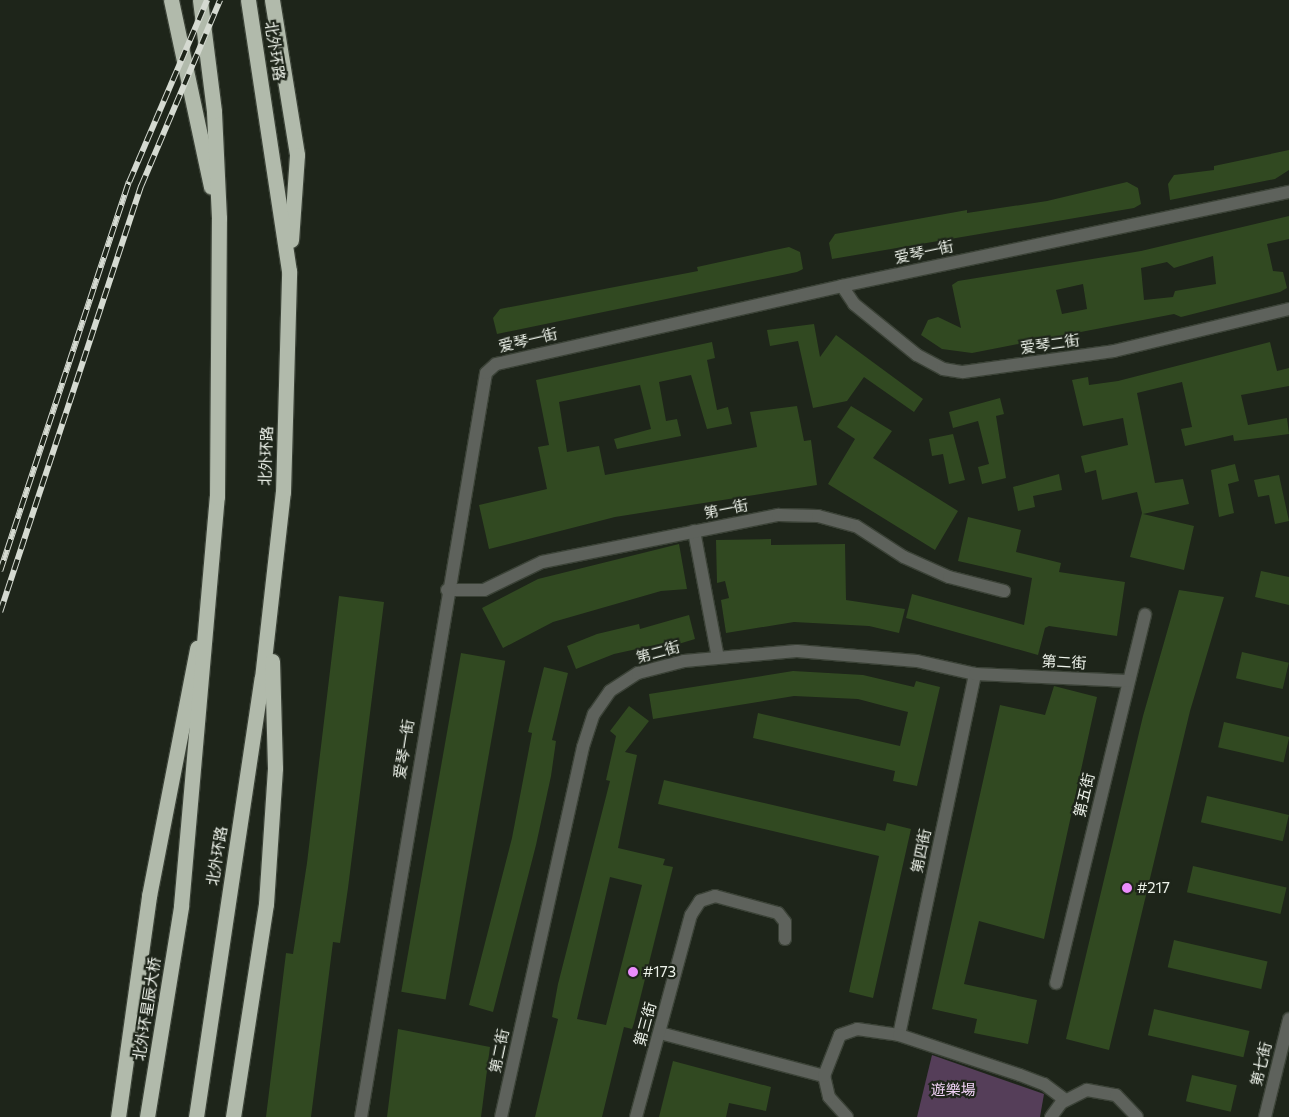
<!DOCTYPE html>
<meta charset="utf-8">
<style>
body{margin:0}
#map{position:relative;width:1289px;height:1117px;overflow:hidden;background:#1e251a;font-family:Commissioner,"Noto Sans SC",sans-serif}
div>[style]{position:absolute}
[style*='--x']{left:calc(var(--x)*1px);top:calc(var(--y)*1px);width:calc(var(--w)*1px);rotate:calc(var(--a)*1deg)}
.green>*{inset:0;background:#553e59}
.building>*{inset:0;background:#314921;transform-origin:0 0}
.roads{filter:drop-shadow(1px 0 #3b4237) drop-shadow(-1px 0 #3b4237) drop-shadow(0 1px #3b4237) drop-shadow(0 -1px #3b4237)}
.street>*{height:12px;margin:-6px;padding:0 6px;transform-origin:6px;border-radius:6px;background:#5e625c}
.highway>*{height:15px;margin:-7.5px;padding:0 7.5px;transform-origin:7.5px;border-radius:7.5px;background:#b1baab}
.rail>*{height:5.5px;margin-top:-2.75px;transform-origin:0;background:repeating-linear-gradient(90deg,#1e251a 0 11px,#d5dad1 0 22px);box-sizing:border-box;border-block:1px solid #d5dad1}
.dots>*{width:14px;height:14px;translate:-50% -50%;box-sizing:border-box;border:2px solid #1e251a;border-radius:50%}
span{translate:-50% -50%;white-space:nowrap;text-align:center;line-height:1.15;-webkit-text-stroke:4.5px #1e251a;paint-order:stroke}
.street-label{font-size:15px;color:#edf2ea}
.poi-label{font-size:15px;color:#edf2ea}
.left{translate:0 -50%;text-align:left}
.park-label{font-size:15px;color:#f4d5fa}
</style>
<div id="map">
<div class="green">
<div style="clip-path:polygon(932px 1055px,1044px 1094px,1040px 1117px,917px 1117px)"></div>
</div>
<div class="building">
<div style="clip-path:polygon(1289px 150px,1289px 170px,1275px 179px,1170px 200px,1168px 184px,1174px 175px,1214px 170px,1214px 166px)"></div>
<div style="clip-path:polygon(1127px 182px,1138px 188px,1141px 204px,1134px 208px,832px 259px,829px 243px,835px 234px,967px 210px,967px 213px,1047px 201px)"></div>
<div style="clip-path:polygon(evenodd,1289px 216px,1289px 239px,1267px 244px,1273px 271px,1283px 272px,1287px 288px,1280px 292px,1181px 317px,1174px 314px,972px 353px,942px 349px,921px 335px,928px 320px,938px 317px,961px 328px,952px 285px,958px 281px,1141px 251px,1289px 216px,1213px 256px,1216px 284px,1175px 291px,1173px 297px,1144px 300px,1141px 268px,1167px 262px,1174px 268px,1213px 256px,1289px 216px,1083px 284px,1087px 309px,1062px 314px,1056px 290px,1083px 284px)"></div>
<div style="clip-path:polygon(789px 247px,800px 252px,803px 269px,797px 272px,497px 334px,493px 318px,500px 309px,698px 271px,697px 267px)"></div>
<div style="clip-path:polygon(814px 324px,820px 357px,836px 335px,923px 399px,914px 412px,864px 377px,847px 401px,813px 408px,798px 341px,770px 346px,767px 330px)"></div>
<div style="clip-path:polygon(712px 342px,715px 358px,707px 360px,717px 410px,728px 407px,732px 424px,707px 429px,691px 375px,659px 382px,666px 421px,677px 419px,681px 436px,617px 449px,614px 439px,651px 429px,640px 385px,559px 402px,567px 452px,599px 446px,605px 475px,757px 447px,750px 412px,797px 406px,804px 441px,811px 440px,817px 485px,615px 517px,489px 549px,479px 505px,547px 489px,538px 447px,549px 445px,536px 380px)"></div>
<div style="clip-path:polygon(1270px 342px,1277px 371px,1289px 368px,1289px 386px,1241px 395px,1248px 425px,1287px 418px,1289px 434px,1234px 441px,1233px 435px,1185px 446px,1181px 429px,1192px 427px,1182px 382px,1137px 393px,1155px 483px,1183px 479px,1189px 504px,1143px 514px,1194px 526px,1184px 570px,1130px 557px,1142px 513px,1137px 492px,1102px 500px,1096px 470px,1085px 473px,1081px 456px,1128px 445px,1123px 418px,1083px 426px,1072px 380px,1088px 377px,1089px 385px,1118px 381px)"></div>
<div style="clip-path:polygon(1000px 398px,1004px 414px,996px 416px,1006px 478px,982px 484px,978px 467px,989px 464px,978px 421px,953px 428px,949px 412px)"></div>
<div style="clip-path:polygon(851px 406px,892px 431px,873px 458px,958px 511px,935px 550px,828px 484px,855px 439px,837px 427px)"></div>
<div style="clip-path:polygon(953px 434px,965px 480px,949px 484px,943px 454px,932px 456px,929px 439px)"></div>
<div style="clip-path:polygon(1235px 464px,1239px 481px,1228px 484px,1234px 513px,1219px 517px,1211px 470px)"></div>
<div style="clip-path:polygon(1059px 474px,1062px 490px,1033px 496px,1035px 507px,1018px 511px,1013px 487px)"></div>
<div style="clip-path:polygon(1279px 475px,1289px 521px,1275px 524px,1269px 495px,1258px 497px,1254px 480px)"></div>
<div style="clip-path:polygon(968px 517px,1021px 530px,1016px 552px,1061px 563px,1059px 572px,1125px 582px,1117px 636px,1049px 626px,1045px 628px,1038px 655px,906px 618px,912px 594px,1024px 625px,1032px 578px,958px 561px)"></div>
<div style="clip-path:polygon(771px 539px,771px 545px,845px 544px,846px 600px,905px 609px,899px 633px,869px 626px,794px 622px,726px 633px,721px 600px,729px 598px,725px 581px,717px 583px,716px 540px)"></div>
<div style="clip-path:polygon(679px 544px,687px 589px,661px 591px,553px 622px,503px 648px,482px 608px,538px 579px)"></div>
<div style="clip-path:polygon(1261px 571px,1289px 577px,1289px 605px,1255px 597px)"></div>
<div style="clip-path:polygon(1179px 590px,1224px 597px,1190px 711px,1109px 1050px,1066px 1039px,1143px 716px)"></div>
<div style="clip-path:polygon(339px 596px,384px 602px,348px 888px,340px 943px,333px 942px,311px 1117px,266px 1117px,286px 953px,293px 954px,307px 863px)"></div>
<div style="clip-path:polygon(689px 615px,695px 639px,665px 648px,664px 643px,614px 654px,576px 669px,567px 646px,597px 634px,639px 624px,640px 629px)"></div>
<div style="left:1242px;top:652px;width:48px;height:27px;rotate:13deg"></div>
<div style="left:461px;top:653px;width:45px;height:344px;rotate:10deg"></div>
<div style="clip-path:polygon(544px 667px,568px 673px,552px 740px,556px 741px,551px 776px,536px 845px,493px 1012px,469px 1005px,512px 838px,532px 733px,528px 732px)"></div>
<div style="clip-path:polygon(793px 671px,863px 675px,914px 687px,916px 681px,940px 687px,917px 786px,893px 781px,895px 771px,753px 738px,758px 713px,900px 746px,908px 712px,892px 708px,858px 699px,794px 696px,653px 719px,649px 694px)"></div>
<div style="clip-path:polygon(1054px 686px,1097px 697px,1044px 939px,979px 921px,964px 984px,1037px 1000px,1028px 1044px,974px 1033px,977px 1019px,932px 1009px,1000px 705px,1045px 715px)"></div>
<div style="clip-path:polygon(evenodd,629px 706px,649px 721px,625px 752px,637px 755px,618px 848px,665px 859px,663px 865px,673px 867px,634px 1023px,632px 1029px,624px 1027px,602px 1117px,535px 1117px,558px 1019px,552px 1017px,558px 984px,610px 781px,606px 780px,616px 736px,610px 731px,629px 706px,610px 877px,642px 885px,606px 1025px,577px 1019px,610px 877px)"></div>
<div style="left:1224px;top:722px;width:67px;height:26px;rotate:13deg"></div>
<div style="clip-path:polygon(664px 780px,885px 831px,887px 823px,911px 829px,873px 998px,849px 992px,879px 856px,658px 804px)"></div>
<div style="left:1207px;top:796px;width:84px;height:27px;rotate:13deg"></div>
<div style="left:1193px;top:866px;width:96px;height:27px;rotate:13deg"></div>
<div style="left:1174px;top:940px;width:96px;height:28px;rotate:13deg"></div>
<div style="left:1154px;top:1009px;width:98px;height:27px;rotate:13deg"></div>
<div style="clip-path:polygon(398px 1029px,490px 1047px,481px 1117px,387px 1117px)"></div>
<div style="clip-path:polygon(673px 1061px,771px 1087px,766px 1111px,729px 1103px,726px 1117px,659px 1117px)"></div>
<div style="left:1192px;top:1075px;width:46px;height:27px;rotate:13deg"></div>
</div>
<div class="roads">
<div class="street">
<div style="--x:842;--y:286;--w:22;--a:56"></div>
<div style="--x:854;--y:304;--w:81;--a:39"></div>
<div style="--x:917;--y:355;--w:30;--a:28"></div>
<div style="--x:943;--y:369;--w:20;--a:9"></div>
<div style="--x:963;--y:372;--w:152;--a:-7.9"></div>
<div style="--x:1114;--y:351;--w:180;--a:-13.5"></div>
<div style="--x:694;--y:531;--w:129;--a:79.3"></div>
<div style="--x:447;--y:590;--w:37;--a:0"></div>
<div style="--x:484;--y:590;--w:64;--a:-25.8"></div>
<div style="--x:542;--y:562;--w:241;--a:-11.3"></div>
<div style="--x:778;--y:515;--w:40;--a:1.4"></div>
<div style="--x:818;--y:516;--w:39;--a:15"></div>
<div style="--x:856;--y:526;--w:57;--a:32.9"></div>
<div style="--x:904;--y:557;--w:49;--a:24"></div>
<div style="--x:949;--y:577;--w:57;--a:14.3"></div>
<div style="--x:1056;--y:983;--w:379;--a:-76.4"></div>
<div style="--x:660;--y:1033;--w:170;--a:14.7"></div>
<div style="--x:899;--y:1035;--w:369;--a:-78.1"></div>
<div style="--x:361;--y:1117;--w:754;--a:-80.46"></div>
<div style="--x:486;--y:373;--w:13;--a:-42"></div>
<div style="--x:496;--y:364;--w:355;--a:-12.7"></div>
<div style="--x:842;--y:286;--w:457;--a:-11.9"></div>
<div style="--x:501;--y:1117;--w:379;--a:-77.5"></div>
<div style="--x:583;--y:747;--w:35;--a:-72"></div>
<div style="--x:594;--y:714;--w:28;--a:-55"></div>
<div style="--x:610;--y:691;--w:33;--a:-33"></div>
<div style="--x:638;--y:673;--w:48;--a:-14.6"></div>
<div style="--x:684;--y:661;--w:113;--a:-5.1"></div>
<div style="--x:797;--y:651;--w:120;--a:4.8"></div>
<div style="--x:917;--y:661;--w:59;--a:12.6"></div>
<div style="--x:975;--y:674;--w:153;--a:2.6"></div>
<div style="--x:636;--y:1117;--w:209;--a:-74.8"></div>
<div style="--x:691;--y:915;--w:17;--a:-57"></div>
<div style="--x:700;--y:901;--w:16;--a:-18"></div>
<div style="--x:715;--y:896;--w:65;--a:15.1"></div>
<div style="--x:778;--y:913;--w:11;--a:52"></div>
<div style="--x:785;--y:922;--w:17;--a:90"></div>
<div style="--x:847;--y:1117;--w:27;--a:-132"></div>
<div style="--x:829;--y:1097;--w:22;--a:-103"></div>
<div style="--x:824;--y:1076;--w:44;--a:-68.7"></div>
<div style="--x:840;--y:1035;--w:18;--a:-19"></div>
<div style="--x:857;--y:1029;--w:42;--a:8.1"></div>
<div style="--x:899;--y:1035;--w:127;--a:18.3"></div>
<div style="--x:1020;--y:1075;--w:26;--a:21"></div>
<div style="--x:1044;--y:1084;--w:26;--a:37"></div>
<div style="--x:1051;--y:1117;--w:17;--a:-54"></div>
<div style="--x:1061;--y:1103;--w:29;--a:-27"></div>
<div style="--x:1087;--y:1090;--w:29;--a:10"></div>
<div style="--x:1116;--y:1095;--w:30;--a:46"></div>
<div style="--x:1265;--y:1117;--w:101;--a:-76.2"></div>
</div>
<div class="highway">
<div style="--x:171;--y:0;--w:191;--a:77.9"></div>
<div style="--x:272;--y:0;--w:157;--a:80.8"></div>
<div style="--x:297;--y:155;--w:85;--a:94"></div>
<div style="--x:118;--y:1117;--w:223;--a:-82"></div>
<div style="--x:149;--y:896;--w:253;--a:-79"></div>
<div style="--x:147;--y:1117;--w:214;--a:-80.8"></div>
<div style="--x:181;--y:906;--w:411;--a:-85"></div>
<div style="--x:217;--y:497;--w:279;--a:-89.6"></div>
<div style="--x:219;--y:218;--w:107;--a:-92.7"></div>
<div style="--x:214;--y:111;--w:112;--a:-97.2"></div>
<div style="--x:196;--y:1117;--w:444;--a:-81.5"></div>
<div style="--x:262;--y:678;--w:187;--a:-83.6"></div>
<div style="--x:283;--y:492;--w:221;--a:-88.4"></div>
<div style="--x:289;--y:271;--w:274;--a:-98.6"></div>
<div style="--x:233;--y:1117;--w:216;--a:-81.2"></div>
<div style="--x:266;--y:904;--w:136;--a:-86.2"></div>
<div style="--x:275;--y:768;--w:107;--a:-91.6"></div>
</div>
</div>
<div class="rail">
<div style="--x:0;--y:571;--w:410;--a:-71.7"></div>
<div style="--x:129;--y:182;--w:198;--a:-66.8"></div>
<div style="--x:0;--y:612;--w:449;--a:-71.7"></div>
<div style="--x:141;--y:186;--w:202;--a:-67"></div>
</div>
<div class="dots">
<div style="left:1127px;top:888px;background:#eb8dfc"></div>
<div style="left:633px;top:972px;background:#eb8dfc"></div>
</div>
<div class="street-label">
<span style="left:275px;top:51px;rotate:81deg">北外环路</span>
<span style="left:924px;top:252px;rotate:-12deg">爱琴一街</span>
<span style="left:528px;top:340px;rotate:-13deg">爱琴一街</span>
<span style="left:1050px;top:344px;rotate:-8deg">爱琴二街</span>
<span style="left:266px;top:456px;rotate:-88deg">北外环路</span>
<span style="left:726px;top:509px;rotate:-11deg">第一街</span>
<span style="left:658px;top:652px;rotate:-15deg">第二街</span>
<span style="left:1064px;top:662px;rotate:3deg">第二街</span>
<span style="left:404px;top:749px;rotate:-81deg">爱琴一街</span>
<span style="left:1084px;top:795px;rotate:-77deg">第五街</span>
<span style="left:921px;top:851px;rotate:-78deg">第四街</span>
<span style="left:217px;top:856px;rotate:-81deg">北外环路</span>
<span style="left:147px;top:1009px;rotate:-81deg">北外环星辰大桥</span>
<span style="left:645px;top:1024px;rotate:-75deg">第三街</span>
<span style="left:499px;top:1051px;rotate:-78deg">第二街</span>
<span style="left:1261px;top:1064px;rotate:-76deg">第七街</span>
</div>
<div class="poi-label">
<span class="left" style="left:1137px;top:888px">#217</span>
<span class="left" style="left:643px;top:972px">#173</span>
</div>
<div class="park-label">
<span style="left:953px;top:1090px">遊樂場</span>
</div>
</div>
